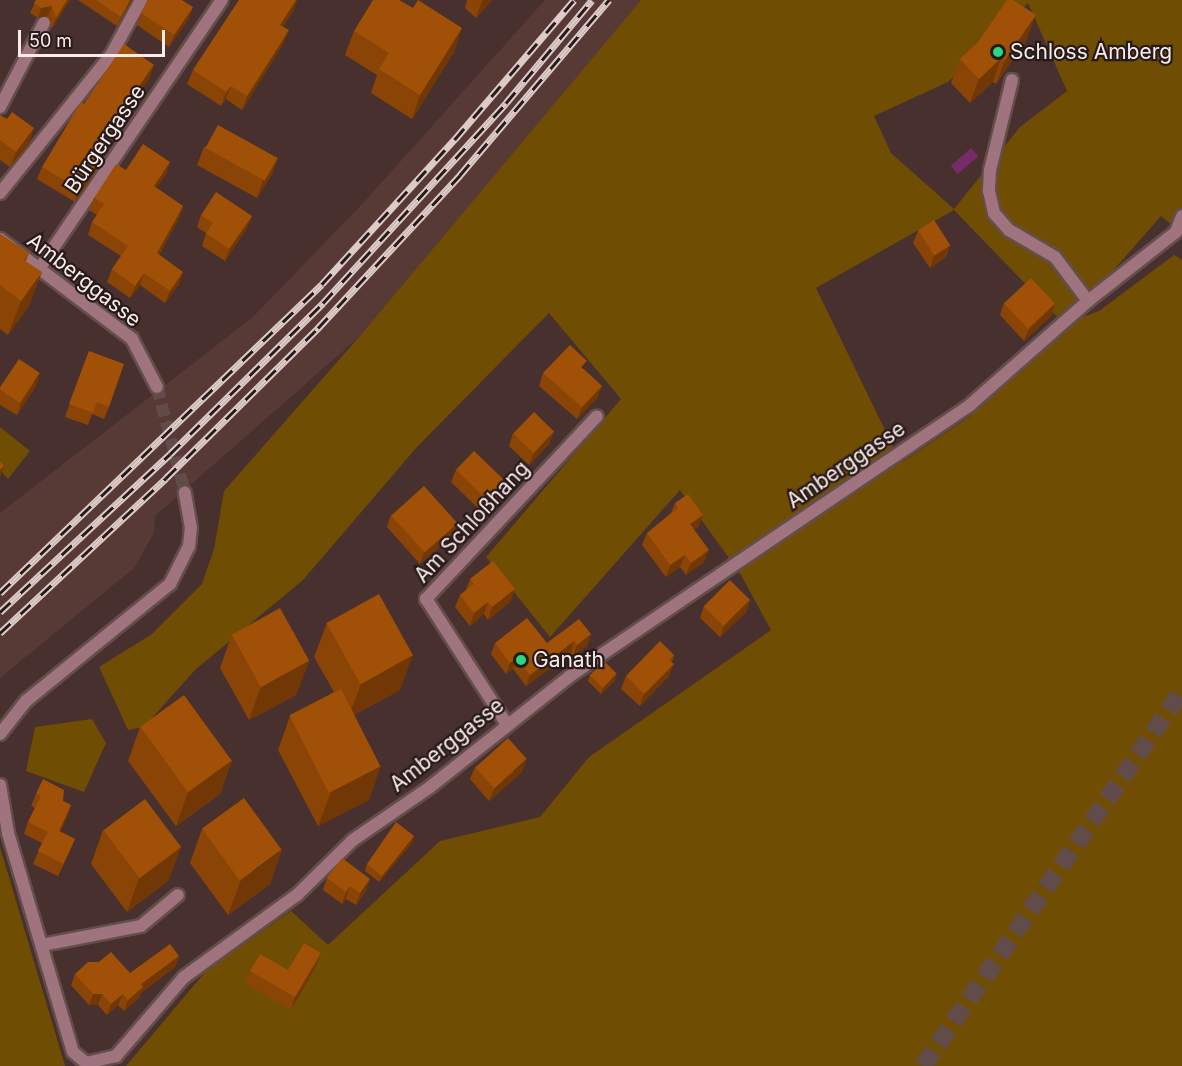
<!DOCTYPE html>
<meta charset="utf-8">
<style>
body{margin:0}
#map{position:relative;width:1182px;height:1066px;overflow:hidden;background:#47302d;font-family:Inter,sans-serif}
div>[style]{position:absolute}
[style*='--x']{left:calc(var(--x)*1px);top:calc(var(--y)*1px);width:calc(var(--w)*1px);rotate:calc(var(--a)*1deg)}
.built>*{inset:0;background:#573a36}
.green>*{inset:0;background:#6f4d03}
.water>*{inset:0;background:#772c69;transform-origin:0 0}
.minor-tunnel>*{height:12px;margin-top:-6px;transform-origin:0;background:repeating-linear-gradient(90deg,#624c49 0 12px,transparent 0 18px)}
.motorway-tunnel>*{height:18px;margin-top:-9px;transform-origin:0;background:repeating-linear-gradient(90deg,#624c49 0 18px,transparent 0 27px)}
.roads{filter:drop-shadow(2px 0 #644e4b) drop-shadow(-2px 0 #644e4b) drop-shadow(0 2px #644e4b) drop-shadow(0 -2px #644e4b)}
.service>*{height:12px;margin:-6px;padding:0 6px;transform-origin:6px;border-radius:6px;background:#a0747f}
.minor>*{height:12px;margin:-6px;padding:0 6px;transform-origin:6px;border-radius:6px;background:#a0747f}
.rail>*{height:7px;margin-top:-3.5px;transform-origin:0;background:repeating-linear-gradient(90deg,#261b1a 0 14px,#dccbc9 0 28px);box-sizing:border-box;border-block:2px solid #dccbc9}
.wall>*{inset:0;background:#8a4506}
.shaded-wall>*{inset:0;background:#713805}
.building>*{inset:0;background:#a15007;transform-origin:0 0}
.dots>*{width:16px;height:16px;translate:-50% -50%;box-sizing:border-box;border:3px solid #261b1a;border-radius:50%}
span{translate:-50% -50%;white-space:nowrap;text-align:center;line-height:1.15;-webkit-text-stroke:4.5px #261b1a;paint-order:stroke}
.poi-label{font-size:21px;color:#fbebe9}
.left{translate:0 -50%;text-align:left}
.street-label{font-size:21px;color:#fbebe9}
.scale{position:absolute;left:18px;top:30px;width:147px;height:27px;box-sizing:border-box;border:3px solid #fbebe9;border-top:0;padding-left:8px;font-size:18px;line-height:21px;white-space:nowrap;color:#fbebe9;-webkit-text-stroke:4px #261b1a;paint-order:stroke}
</style>
<div id="map">
<div class="built">
<div style="clip-path:polygon(545px 0,641px 0,359px 337px,155px 516px,154px 533px,134px 568px,0 678px,0 513px,253px 317px,364px 202px)"></div>
</div>
<div class="green">
<div style="clip-path:polygon(evenodd,641px 0,1182px 0,1182px 233px,1161px 216px,1067px 323px,1099px 311px,1174px 255px,1182px 260px,1182px 1066px,126px 1066px,206px 971px,291px 911px,328px 945px,440px 841px,540px 817px,589px 757px,771px 630px,741px 575px,680px 490px,550px 637px,486px 557px,621px 399px,549px 313px,417px 447px,303px 580px,195px 670px,144px 727px,128px 730px,99px 667px,152px 634px,202px 584px,214px 549px,224px 491px,359px 337px,641px 0,1028px 3px,1067px 91px,1020px 127px,954px 209px,891px 153px,874px 116px,948px 82px,1028px 3px,641px 0,954px 210px,1064px 324px,969px 417px,901px 463px,816px 288px,954px 210px)"></div>
<div style="clip-path:polygon(0 427px,30px 451px,8px 479px,0 470px)"></div>
<div style="clip-path:polygon(92px 719px,106px 743px,84px 792px,26px 771px,35px 727px)"></div>
<div style="clip-path:polygon(0 847px,65px 1066px,0 1066px)"></div>
</div>
<div class="water">
<div style="left:971px;top:148px;width:11px;height:27px;rotate:49deg"></div>
</div>
<div class="minor-tunnel">
<div style="--x:157;--y:387;--w:110;--a:75.2"></div>
</div>
<div class="motorway-tunnel">
<div style="--x:923;--y:1066;--w:457;--a:-55.4"></div>
</div>
<div class="roads">
<div class="service">
<div style="--x:1012;--y:80;--w:93;--a:103.7"></div>
<div style="--x:990;--y:170;--w:21;--a:93"></div>
<div style="--x:989;--y:191;--w:23;--a:77"></div>
<div style="--x:994;--y:213;--w:23;--a:49"></div>
<div style="--x:1009;--y:230;--w:53;--a:30.4"></div>
<div style="--x:1055;--y:257;--w:55;--a:53.1"></div>
<div style="--x:0;--y:107;--w:95;--a:-62.4"></div>
<div style="--x:0;--y:193;--w:177;--a:-51.2"></div>
<div style="--x:111;--y:55;--w:63;--a:-61.4"></div>
<div style="--x:42;--y:945;--w:101;--a:-10.9"></div>
<div style="--x:141;--y:926;--w:48;--a:-40"></div>
</div>
<div class="minor">
<div style="--x:0;--y:239;--w:166;--a:37.1"></div>
<div style="--x:132;--y:339;--w:54;--a:62.5"></div>
<div style="--x:39;--y:269;--w:325;--a:-55.8"></div>
<div style="--x:506;--y:723;--w:148;--a:-122.8"></div>
<div style="--x:426;--y:599;--w:250;--a:-46.9"></div>
<div style="--x:0;--y:734;--w:42;--a:-51.8"></div>
<div style="--x:26;--y:701;--w:186;--a:-39.1"></div>
<div style="--x:170;--y:584;--w:42;--a:-63.4"></div>
<div style="--x:189;--y:546;--w:18;--a:-84"></div>
<div style="--x:191;--y:528;--w:36;--a:-100"></div>
<div style="--x:0;--y:785;--w:49;--a:80.5"></div>
<div style="--x:8;--y:833;--w:228;--a:73.5"></div>
<div style="--x:73;--y:1052;--w:17;--a:40"></div>
<div style="--x:86;--y:1063;--w:31;--a:-13"></div>
<div style="--x:116;--y:1056;--w:104;--a:-49.3"></div>
<div style="--x:184;--y:977;--w:140;--a:-36"></div>
<div style="--x:297;--y:895;--w:78;--a:-44.5"></div>
<div style="--x:353;--y:840;--w:93;--a:-34.5"></div>
<div style="--x:430;--y:787;--w:179;--a:-38.4"></div>
<div style="--x:570;--y:676;--w:483;--a:-34.1"></div>
<div style="--x:970;--y:405;--w:157;--a:-41.4"></div>
<div style="--x:1088;--y:301;--w:112;--a:-38.1"></div>
<div style="--x:1176;--y:232;--w:17;--a:-69"></div>
</div>
</div>
<div class="rail">
<div style="--x:0;--y:593;--w:446;--a:-43.8"></div>
<div style="--x:322;--y:284;--w:197;--a:-47.5"></div>
<div style="--x:455;--y:139;--w:183;--a:-49.4"></div>
<div style="--x:0;--y:612;--w:232;--a:-42.9"></div>
<div style="--x:170;--y:454;--w:215;--a:-44.6"></div>
<div style="--x:323;--y:303;--w:271;--a:-47.5"></div>
<div style="--x:506;--y:103;--w:134;--a:-50.1"></div>
<div style="--x:0;--y:633;--w:227;--a:-43"></div>
<div style="--x:166;--y:478;--w:214;--a:-44.6"></div>
<div style="--x:318;--y:328;--w:209;--a:-47.1"></div>
<div style="--x:460;--y:175;--w:230;--a:-49.6"></div>
</div>
<div class="wall">
<div style="clip-path:polygon(36px 0,70px 0,52px 28px,48px 16px,38px 18px,30px 13px)"></div>
<div style="clip-path:polygon(78px 0,132px 0,117px 26px)"></div>
<div style="clip-path:polygon(239px 0,297px 0,293px 11px,283px 27px,283px 44px,242px 110px,226px 99px,221px 106px,187px 84px,193px 70px)"></div>
<div style="clip-path:polygon(467px 0,492px 0,476px 18px,465px 8px)"></div>
<div style="clip-path:polygon(193px 7px,188px 20px,169px 47px,137px 25px,141px 13px)"></div>
<div style="clip-path:polygon(354px 31px,454px 52px,412px 119px,371px 93px,377px 75px,345px 55px)"></div>
<div style="clip-path:polygon(1027px 39px,996px 84px,993px 82px,970px 103px,951px 83px,960px 59px)"></div>
<div style="clip-path:polygon(150px 77px,96px 152px,102px 156px,98px 168px,75px 202px,37px 179px,42px 167px,84px 104px)"></div>
<div style="clip-path:polygon(0 115px,29px 144px,10px 167px,0 160px)"></div>
<div style="clip-path:polygon(204px 147px,278px 158px,271px 176px,257px 198px,197px 165px)"></div>
<div style="clip-path:polygon(126px 170px,166px 174px,156px 188px,183px 206px,179px 218px,159px 255px,179px 284px,165px 303px,140px 285px,130px 298px,107px 282px,112px 269px,121px 256px,88px 235px,92px 222px,97px 215px,89px 210px,94px 198px)"></div>
<div style="clip-path:polygon(201px 215px,252px 216px,247px 228px,225px 261px,202px 246px,206px 233px,197px 227px)"></div>
<div style="clip-path:polygon(918px 231px,950px 245px,946px 257px,930px 268px,913px 243px)"></div>
<div style="clip-path:polygon(0 234px,29px 253px,26px 261px,29px 306px,8px 335px,0 329px)"></div>
<div style="clip-path:polygon(1004px 303px,1055px 304px,1051px 316px,1024px 341px,1000px 315px)"></div>
<div style="clip-path:polygon(89px 351px,109px 407px,104px 419px,92px 414px,88px 425px,65px 417px)"></div>
<div style="clip-path:polygon(19px 359px,36px 386px,17px 415px,0 405px,0 391px)"></div>
<div style="clip-path:polygon(584px 369px,602px 386px,597px 398px,577px 419px,539px 386px,543px 373px)"></div>
<div style="clip-path:polygon(513px 433px,550px 443px,529px 465px,509px 446px)"></div>
<div style="clip-path:polygon(456px 470px,501px 493px,482px 512px,451px 482px)"></div>
<div style="clip-path:polygon(675px 503px,703px 515px,698px 527px,694px 530px,704px 562px,686px 575px,680px 567px,666px 577px,642px 545px,647px 533px,671px 513px)"></div>
<div style="clip-path:polygon(391px 515px,457px 523px,453px 535px,420px 564px,387px 527px)"></div>
<div style="clip-path:polygon(470px 579px,511px 601px,488px 620px,484px 614px,470px 626px,455px 607px,460px 595px,466px 590px)"></div>
<div style="clip-path:polygon(750px 600px,746px 612px,720px 637px,700px 618px,704px 606px)"></div>
<div style="clip-path:polygon(327px 623px,400px 690px,354px 715px,369px 800px,318px 826px,278px 750px,290px 716px,334px 692px,314px 657px)"></div>
<div style="clip-path:polygon(232px 634px,309px 661px,296px 695px,249px 720px,220px 668px)"></div>
<div style="clip-path:polygon(591px 634px,587px 646px,573px 656px,570px 653px,526px 686px,513px 669px,506px 674px,491px 654px,495px 643px,547px 643px)"></div>
<div style="clip-path:polygon(674px 655px,672px 662px,669px 676px,640px 706px,621px 689px,626px 676px)"></div>
<div style="clip-path:polygon(590px 675px,615px 680px,601px 694px,588px 681px)"></div>
<div style="clip-path:polygon(140px 727px,232px 760px,220px 794px,176px 826px,128px 761px)"></div>
<div style="clip-path:polygon(475px 767px,522px 772px,489px 801px,470px 779px)"></div>
<div style="clip-path:polygon(36px 794px,63px 801px,71px 805px,67px 817px,60px 832px,75px 839px,70px 851px,58px 876px,33px 864px,42px 843px,24px 834px,28px 822px,35px 808px,31px 806px)"></div>
<div style="clip-path:polygon(202px 829px,270px 884px,228px 915px,190px 863px)"></div>
<div style="clip-path:polygon(103px 830px,181px 847px,168px 881px,127px 912px,91px 864px)"></div>
<div style="clip-path:polygon(414px 836px,412px 843px,379px 882px,365px 871px,367px 864px)"></div>
<div style="clip-path:polygon(327px 878px,366px 891px,356px 905px,346px 899px,342px 904px,323px 890px)"></div>
<div style="clip-path:polygon(179px 956px,175px 967px,141px 993px,139px 998px,124px 1011px,118px 1005px,107px 1015px,98px 1005px,89px 1005px,71px 985px,75px 974px,130px 973px)"></div>
<div style="clip-path:polygon(316px 966px,291px 1010px,245px 983px,250px 971px,288px 970px)"></div>
</div>
<div class="shaded-wall">
<div style="clip-path:polygon(67px 0,70px 0,52px 28px,56px 18px)"></div>
<div style="clip-path:polygon(130px 0,132px 0,117px 26px,121px 17px)"></div>
<div style="clip-path:polygon(296px 0,297px 0,293px 11px,275px 39px,280px 25px)"></div>
<div style="clip-path:polygon(483px 0,492px 0,476px 18px,482px 1px)"></div>
<div style="clip-path:polygon(52px 6px,48px 16px,38px 18px,41px 8px)"></div>
<div style="clip-path:polygon(193px 7px,188px 20px,169px 47px,174px 35px)"></div>
<div style="clip-path:polygon(1036px 15px,1027px 39px,996px 84px,1005px 60px)"></div>
<div style="clip-path:polygon(462px 28px,454px 52px,412px 119px,420px 95px)"></div>
<div style="clip-path:polygon(289px 30px,283px 44px,242px 110px,247px 96px)"></div>
<div style="clip-path:polygon(1001px 58px,993px 82px,970px 103px,979px 79px)"></div>
<div style="clip-path:polygon(154px 65px,150px 77px,89px 163px,93px 150px)"></div>
<div style="clip-path:polygon(231px 86px,226px 99px,221px 106px,226px 92px)"></div>
<div style="clip-path:polygon(34px 128px,29px 144px,10px 167px,16px 152px)"></div>
<div style="clip-path:polygon(102px 156px,98px 168px,75px 202px,79px 189px)"></div>
<div style="clip-path:polygon(278px 158px,271px 176px,257px 198px,263px 180px)"></div>
<div style="clip-path:polygon(170px 162px,166px 174px,149px 199px,154px 186px)"></div>
<div style="clip-path:polygon(183px 206px,179px 218px,152px 266px,157px 253px)"></div>
<div style="clip-path:polygon(252px 216px,247px 228px,225px 261px,229px 249px)"></div>
<div style="clip-path:polygon(950px 245px,946px 257px,930px 268px,934px 256px)"></div>
<div style="clip-path:polygon(42px 272px,29px 306px,8px 335px,21px 301px)"></div>
<div style="clip-path:polygon(183px 272px,179px 284px,165px 303px,170px 291px)"></div>
<div style="clip-path:polygon(144px 273px,140px 285px,130px 298px,135px 286px)"></div>
<div style="clip-path:polygon(1055px 304px,1051px 316px,1024px 341px,1029px 329px)"></div>
<div style="clip-path:polygon(40px 373px,36px 386px,17px 415px,21px 403px)"></div>
<div style="clip-path:polygon(602px 386px,597px 398px,577px 419px,582px 407px)"></div>
<div style="clip-path:polygon(554px 431px,550px 443px,529px 465px,534px 453px)"></div>
<div style="clip-path:polygon(4px 466px,0 478px,0 470px)"></div>
<div style="clip-path:polygon(505px 481px,501px 493px,482px 512px,487px 500px)"></div>
<div style="clip-path:polygon(703px 515px,698px 527px,686px 536px,690px 524px)"></div>
<div style="clip-path:polygon(457px 523px,453px 535px,420px 564px,424px 552px)"></div>
<div style="clip-path:polygon(709px 550px,704px 562px,686px 575px,691px 563px)"></div>
<div style="clip-path:polygon(685px 555px,680px 567px,666px 577px,670px 565px)"></div>
<div style="clip-path:polygon(515px 589px,511px 601px,488px 620px,492px 607px)"></div>
<div style="clip-path:polygon(750px 600px,746px 612px,720px 637px,724px 625px)"></div>
<div style="clip-path:polygon(488px 602px,484px 614px,470px 626px,474px 613px)"></div>
<div style="clip-path:polygon(591px 634px,587px 646px,573px 656px,577px 645px)"></div>
<div style="clip-path:polygon(574px 641px,570px 653px,526px 686px,530px 675px)"></div>
<div style="clip-path:polygon(413px 655px,400px 690px,348px 718px,361px 684px)"></div>
<div style="clip-path:polygon(517px 658px,513px 669px,506px 674px,510px 663px)"></div>
<div style="clip-path:polygon(309px 661px,296px 695px,249px 720px,261px 686px)"></div>
<div style="clip-path:polygon(674px 664px,669px 676px,640px 706px,644px 694px)"></div>
<div style="clip-path:polygon(617px 674px,615px 680px,601px 694px,603px 688px)"></div>
<div style="clip-path:polygon(527px 759px,522px 772px,489px 801px,494px 789px)"></div>
<div style="clip-path:polygon(232px 760px,220px 794px,176px 826px,188px 792px)"></div>
<div style="clip-path:polygon(381px 766px,369px 800px,318px 826px,331px 792px)"></div>
<div style="clip-path:polygon(71px 805px,67px 817px,54px 844px,59px 831px)"></div>
<div style="clip-path:polygon(414px 836px,412px 843px,379px 882px,382px 876px)"></div>
<div style="clip-path:polygon(181px 847px,168px 881px,127px 912px,139px 878px)"></div>
<div style="clip-path:polygon(282px 850px,270px 884px,228px 915px,241px 880px)"></div>
<div style="clip-path:polygon(370px 879px,366px 891px,356px 905px,360px 893px)"></div>
<div style="clip-path:polygon(350px 886px,346px 899px,342px 904px,346px 892px)"></div>
<div style="clip-path:polygon(321px 953px,316px 966px,291px 1010px,295px 997px)"></div>
<div style="clip-path:polygon(179px 956px,175px 967px,141px 993px,139px 998px,124px 1011px,128px 1000px,141px 984px)"></div>
<div style="clip-path:polygon(93px 994px,102px 994px,98px 1005px,89px 1005px)"></div>
<div style="clip-path:polygon(123px 994px,118px 1005px,107px 1015px,111px 1004px)"></div>
</div>
<div class="building">
<div style="clip-path:polygon(36px 0,67px 0,56px 18px,52px 6px,41px 8px,34px 3px)"></div>
<div style="clip-path:polygon(96px 0,130px 0,121px 17px)"></div>
<div style="clip-path:polygon(148px 0,182px 0,193px 7px,174px 35px,141px 13px)"></div>
<div style="clip-path:polygon(239px 0,296px 0,280px 25px,289px 30px,247px 96px,231px 86px,226px 92px,193px 70px)"></div>
<div style="clip-path:polygon(373px 0,399px 0,413px 8px,418px 0,462px 28px,420px 95px,379px 69px,389px 53px,354px 31px)"></div>
<div style="clip-path:polygon(1007px 0,1013px 0,1036px 15px,1005px 60px,1001px 58px,979px 79px,960px 59px,978px 42px)"></div>
<div style="clip-path:polygon(124px 44px,154px 65px,93px 150px,102px 156px,79px 189px,42px 167px,81px 102px,84px 104px)"></div>
<div style="clip-path:polygon(12px 112px,34px 128px,16px 152px,0 140px,0 115px,7px 119px)"></div>
<div style="left:218px;top:125px;width:68px;height:26px;rotate:29deg"></div>
<div style="clip-path:polygon(143px 144px,170px 162px,154px 186px,183px 206px,157px 253px,183px 272px,170px 291px,144px 273px,135px 286px,112px 269px,128px 246px,92px 222px,104px 204px,94px 198px,116px 164px,126px 170px)"></div>
<div style="clip-path:polygon(216px 192px,252px 216px,229px 249px,206px 233px,213px 223px,201px 215px)"></div>
<div style="left:934px;top:220px;width:30px;height:19px;rotate:57deg"></div>
<div style="clip-path:polygon(0 234px,29px 253px,24px 260px,42px 272px,21px 301px,0 285px)"></div>
<div style="left:1031px;top:278px;width:35px;height:37px;rotate:47deg"></div>
<div style="clip-path:polygon(570px 345px,587px 361px,581px 367px,602px 386px,582px 407px,543px 373px)"></div>
<div style="clip-path:polygon(89px 351px,124px 364px,109px 407px,97px 402px,93px 413px,69px 404px)"></div>
<div style="left:19px;top:359px;width:25px;height:36px;rotate:34deg"></div>
<div style="left:534px;top:412px;width:28px;height:30px;rotate:44deg"></div>
<div style="left:474px;top:451px;width:43px;height:26px;rotate:44deg"></div>
<div style="clip-path:polygon(0 461px,4px 466px,0 470px)"></div>
<div style="left:424px;top:486px;width:50px;height:44px;rotate:48deg"></div>
<div style="clip-path:polygon(688px 494px,703px 515px,690px 524px,709px 550px,691px 563px,685px 555px,670px 565px,647px 533px,678px 508px,675px 503px)"></div>
<div style="clip-path:polygon(493px 561px,515px 589px,492px 607px,488px 602px,474px 613px,460px 595px,474px 584px,470px 579px)"></div>
<div style="left:730px;top:580px;width:28px;height:37px;rotate:45deg"></div>
<div style="left:379px;top:594px;width:70px;height:60px;rotate:61deg"></div>
<div style="left:280px;top:608px;width:60px;height:55px;rotate:61deg"></div>
<div style="clip-path:polygon(527px 618px,547px 643px,579px 619px,591px 634px,577px 645px,574px 641px,530px 675px,517px 658px,510px 663px,495px 643px)"></div>
<div style="clip-path:polygon(660px 641px,674px 655px,669px 660px,674px 664px,644px 694px,626px 676px)"></div>
<div style="left:604px;top:661px;width:18px;height:20px;rotate:45deg"></div>
<div style="left:341px;top:689px;width:87px;height:58px;rotate:63deg"></div>
<div style="left:184px;top:695px;width:81px;height:54px;rotate:54deg"></div>
<div style="left:508px;top:738px;width:28px;height:44px;rotate:48deg"></div>
<div style="clip-path:polygon(43px 779px,64px 790px,63px 801px,71px 805px,59px 831px,75px 839px,63px 864px,38px 851px,48px 832px,28px 822px,41px 796px,36px 794px)"></div>
<div style="left:244px;top:798px;width:64px;height:52px;rotate:54deg"></div>
<div style="left:145px;top:799px;width:60px;height:52px;rotate:53deg"></div>
<div style="clip-path:polygon(396px 822px,414px 836px,382px 876px,367px 864px)"></div>
<div style="clip-path:polygon(342px 858px,370px 879px,360px 893px,350px 886px,346px 892px,327px 878px)"></div>
<div style="clip-path:polygon(304px 943px,321px 953px,295px 997px,250px 971px,260px 954px,288px 970px)"></div>
<div style="clip-path:polygon(170px 944px,179px 956px,141px 984px,143px 987px,128px 1000px,123px 994px,111px 1004px,102px 994px,93px 994px,75px 974px,88px 962px,99px 962px,111px 952px,130px 973px)"></div>
</div>
<div class="dots">
<div style="left:998px;top:52px;background:#28d885"></div>
<div style="left:521px;top:660px;background:#28d885"></div>
</div>
<div class="poi-label">
<span class="left" style="left:1010px;top:52px">Schloss Amberg</span>
<span class="left" style="left:533px;top:660px">Ganath</span>
</div>
<div class="street-label">
<span style="left:105px;top:139px;rotate:-56deg">Bürgergasse</span>
<span style="left:84px;top:280px;rotate:38deg">Amberggasse</span>
<span style="left:846px;top:465px;rotate:-34deg">Amberggasse</span>
<span style="left:472px;top:522px;rotate:-47deg">Am Schloßhang</span>
<span style="left:447px;top:745px;rotate:-38deg">Amberggasse</span>
</div>
<div class="scale">50 m</div>
</div>
